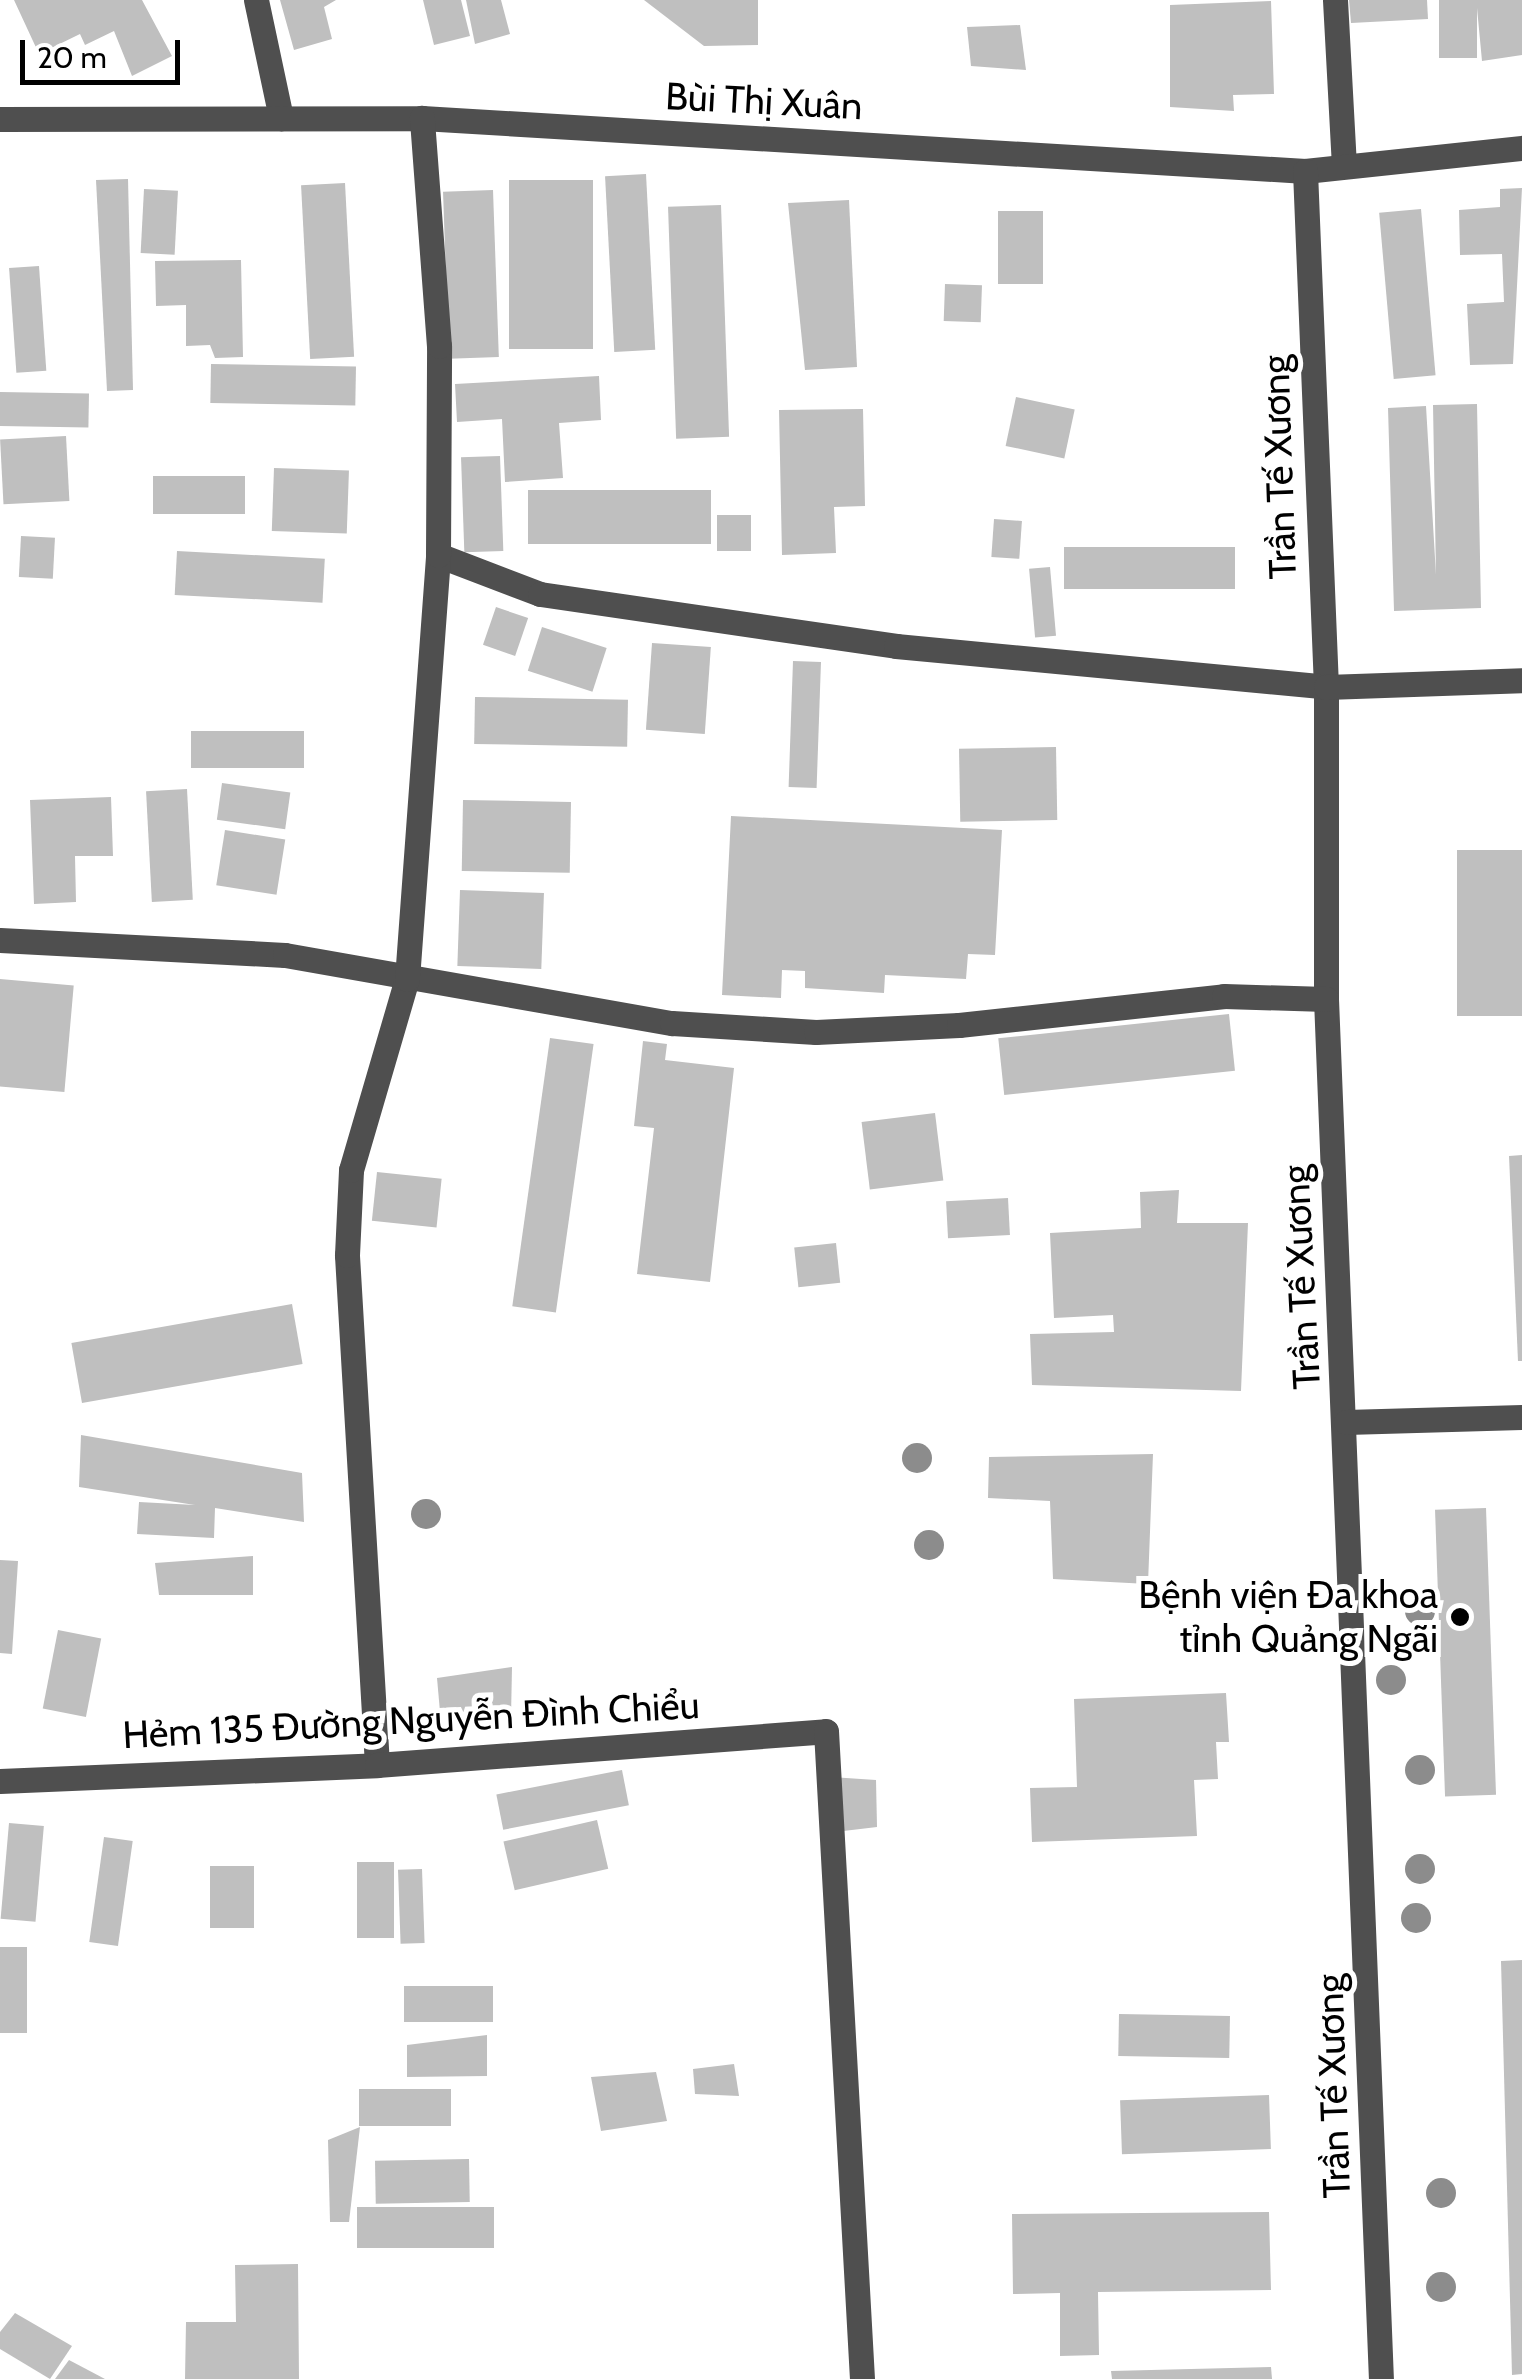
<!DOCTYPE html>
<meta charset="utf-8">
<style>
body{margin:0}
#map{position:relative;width:1522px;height:2379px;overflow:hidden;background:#fff;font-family:Cabin,sans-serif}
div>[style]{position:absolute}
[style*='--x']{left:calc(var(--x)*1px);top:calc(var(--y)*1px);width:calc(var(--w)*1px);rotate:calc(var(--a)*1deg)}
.building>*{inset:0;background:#bfbfbf;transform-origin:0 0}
.minor>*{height:25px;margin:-12.5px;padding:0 12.5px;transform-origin:12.5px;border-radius:12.5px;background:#4f4f4f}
.trees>*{width:30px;height:30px;margin:-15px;border-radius:50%;background:#8c8c8c}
.dots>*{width:28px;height:28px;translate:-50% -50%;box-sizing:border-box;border:5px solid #fff;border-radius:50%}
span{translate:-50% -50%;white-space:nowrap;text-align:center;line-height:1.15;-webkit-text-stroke:10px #fff;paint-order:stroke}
.street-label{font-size:38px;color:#000}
.poi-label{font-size:38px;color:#000}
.right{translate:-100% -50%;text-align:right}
.scale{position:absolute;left:20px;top:40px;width:160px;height:45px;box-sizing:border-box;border:5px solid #000;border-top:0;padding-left:12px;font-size:30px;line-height:35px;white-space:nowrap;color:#000;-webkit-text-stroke:8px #fff;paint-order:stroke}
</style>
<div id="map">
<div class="building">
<div style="clip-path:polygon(14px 0,142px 0,172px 56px,132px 76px,114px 31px,85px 45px,80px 34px,39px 54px)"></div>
<div style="clip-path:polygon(280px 0,336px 0,324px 7px,332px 39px,294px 50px)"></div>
<div style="clip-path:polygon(423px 0,461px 0,470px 36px,434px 45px)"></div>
<div style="clip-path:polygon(466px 0,501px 0,510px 34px,475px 44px)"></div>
<div style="clip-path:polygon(644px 0,758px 0,758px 45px,704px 46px)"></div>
<div style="clip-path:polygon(1349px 0,1427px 0,1428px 19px,1351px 23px)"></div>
<div style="clip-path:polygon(1439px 0,1522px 0,1522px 55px,1482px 61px,1477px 8px,1477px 58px,1439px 58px)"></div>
<div style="clip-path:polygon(1271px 1px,1274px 94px,1233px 95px,1234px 111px,1170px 107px,1170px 5px)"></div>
<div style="clip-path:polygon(1020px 25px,1026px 70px,971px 66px,967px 27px)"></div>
<div style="left:646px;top:174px;width:176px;height:41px;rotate:87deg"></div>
<div style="clip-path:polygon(128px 179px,133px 390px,107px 391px,96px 180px)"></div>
<div style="left:593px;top:180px;width:169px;height:84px;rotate:90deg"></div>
<div style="left:345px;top:183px;width:174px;height:44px;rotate:87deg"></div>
<div style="clip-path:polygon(1522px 188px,1513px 364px,1470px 365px,1467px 304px,1504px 302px,1502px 254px,1460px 255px,1459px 210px,1500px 207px,1500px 189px)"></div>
<div style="left:144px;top:189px;width:34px;height:64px;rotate:3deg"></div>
<div style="left:493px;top:190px;width:167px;height:50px;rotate:88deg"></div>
<div style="clip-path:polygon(849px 200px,857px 367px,805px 370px,788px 203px)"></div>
<div style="left:721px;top:205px;width:232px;height:53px;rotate:88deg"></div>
<div style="left:1421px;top:209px;width:167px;height:42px;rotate:85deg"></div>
<div style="left:998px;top:211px;width:45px;height:73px"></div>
<div style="clip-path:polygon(241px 260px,243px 357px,215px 358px,210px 345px,186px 346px,186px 305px,156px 306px,155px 261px)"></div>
<div style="left:39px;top:266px;width:105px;height:30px;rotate:86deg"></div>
<div style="left:945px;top:284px;width:37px;height:37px;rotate:2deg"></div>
<div style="left:211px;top:364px;width:145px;height:39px;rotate:1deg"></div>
<div style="clip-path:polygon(599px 376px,601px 420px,559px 423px,563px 478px,505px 482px,502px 419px,457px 422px,455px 384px)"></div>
<div style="left:0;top:392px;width:89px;height:34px;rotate:1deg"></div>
<div style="left:1016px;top:397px;width:60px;height:50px;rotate:12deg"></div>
<div style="clip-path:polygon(1477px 404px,1481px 608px,1394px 611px,1388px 408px,1426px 406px,1436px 575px,1433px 405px)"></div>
<div style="clip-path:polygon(863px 409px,865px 506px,834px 507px,836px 553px,782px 555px,779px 410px)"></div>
<div style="left:66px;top:436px;width:65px;height:66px;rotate:87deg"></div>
<div style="left:500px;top:456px;width:95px;height:39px;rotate:88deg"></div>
<div style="left:274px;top:468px;width:75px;height:63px;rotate:2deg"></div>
<div style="left:245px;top:476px;width:38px;height:92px;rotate:90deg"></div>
<div style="left:711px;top:490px;width:54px;height:183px;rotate:90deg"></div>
<div style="left:717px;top:515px;width:34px;height:36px"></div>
<div style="left:994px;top:519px;width:28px;height:38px;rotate:4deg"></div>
<div style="left:21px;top:536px;width:34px;height:41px;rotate:3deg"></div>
<div style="left:1235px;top:547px;width:42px;height:171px;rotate:90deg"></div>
<div style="left:177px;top:551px;width:148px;height:44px;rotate:3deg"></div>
<div style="left:1050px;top:567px;width:69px;height:21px;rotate:85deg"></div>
<div style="left:496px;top:607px;width:34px;height:40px;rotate:19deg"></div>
<div style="left:542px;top:627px;width:68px;height:46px;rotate:18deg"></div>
<div style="left:652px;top:643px;width:59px;height:87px;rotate:4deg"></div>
<div style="left:793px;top:661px;width:28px;height:126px;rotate:2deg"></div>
<div style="left:475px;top:697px;width:153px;height:47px;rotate:1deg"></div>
<div style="left:191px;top:731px;width:113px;height:37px"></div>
<div style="left:1056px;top:747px;width:73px;height:97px;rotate:89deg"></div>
<div style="left:222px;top:783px;width:69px;height:37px;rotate:8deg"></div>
<div style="left:187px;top:789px;width:111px;height:41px;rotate:87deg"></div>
<div style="clip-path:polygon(111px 797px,113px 856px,75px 856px,76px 902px,34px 904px,30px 800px)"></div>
<div style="left:463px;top:800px;width:108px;height:71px;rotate:1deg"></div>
<div style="clip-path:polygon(731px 816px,1002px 830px,995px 955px,968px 954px,966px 979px,885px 975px,884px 993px,805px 988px,805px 971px,782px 970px,781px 998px,722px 995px)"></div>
<div style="left:225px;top:830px;width:61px;height:56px;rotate:9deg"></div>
<div style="left:1457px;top:850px;width:65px;height:166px"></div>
<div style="left:460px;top:890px;width:84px;height:76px;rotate:2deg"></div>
<div style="left:0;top:979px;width:74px;height:107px;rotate:5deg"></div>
<div style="left:1229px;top:1014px;width:57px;height:232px;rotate:84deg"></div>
<div style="left:550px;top:1038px;width:44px;height:271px;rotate:8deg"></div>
<div style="clip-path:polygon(643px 1041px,667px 1044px,665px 1060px,734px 1068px,710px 1282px,637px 1274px,654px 1128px,634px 1126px)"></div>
<div style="left:935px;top:1113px;width:68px;height:74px;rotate:83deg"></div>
<div style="clip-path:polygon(1522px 1155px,1522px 1361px,1518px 1361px,1509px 1156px)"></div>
<div style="left:377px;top:1172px;width:65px;height:49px;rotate:6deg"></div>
<div style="clip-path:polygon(1179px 1190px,1177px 1223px,1248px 1223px,1241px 1391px,1032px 1385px,1030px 1334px,1114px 1332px,1113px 1315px,1054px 1318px,1050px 1233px,1141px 1228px,1140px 1192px)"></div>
<div style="left:1008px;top:1198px;width:37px;height:62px;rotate:87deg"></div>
<div style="left:836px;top:1243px;width:40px;height:42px;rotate:84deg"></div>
<div style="left:292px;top:1304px;width:61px;height:224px;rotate:80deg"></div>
<div style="clip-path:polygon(81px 1435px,302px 1473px,304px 1522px,215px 1508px,214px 1538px,137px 1534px,139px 1502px,195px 1505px,79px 1487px)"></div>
<div style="clip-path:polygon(1153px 1454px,1148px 1584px,1053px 1579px,1050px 1501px,988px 1498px,989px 1457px)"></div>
<div style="left:1486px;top:1508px;width:287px;height:51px;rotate:88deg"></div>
<div style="clip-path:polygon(253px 1556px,253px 1595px,159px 1595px,155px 1563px)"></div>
<div style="clip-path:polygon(0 1560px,18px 1561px,12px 1654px,0 1653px)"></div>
<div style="left:58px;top:1630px;width:44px;height:80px;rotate:11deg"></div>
<div style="clip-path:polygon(512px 1667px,511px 1717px,441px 1723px,437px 1678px)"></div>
<div style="clip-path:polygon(1226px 1693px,1229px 1742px,1216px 1742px,1218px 1779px,1194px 1780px,1197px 1836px,1032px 1842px,1030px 1788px,1077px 1787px,1074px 1699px)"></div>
<div style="left:622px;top:1770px;width:36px;height:128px;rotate:79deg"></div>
<div style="clip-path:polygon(831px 1777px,876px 1780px,877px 1827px,835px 1832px)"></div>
<div style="left:597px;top:1820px;width:50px;height:96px;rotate:77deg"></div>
<div style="left:9px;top:1823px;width:35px;height:96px;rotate:5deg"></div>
<div style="left:104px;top:1837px;width:29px;height:106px;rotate:8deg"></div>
<div style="left:357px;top:1862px;width:37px;height:76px"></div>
<div style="left:254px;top:1866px;width:62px;height:44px;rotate:90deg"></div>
<div style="left:422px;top:1869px;width:74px;height:24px;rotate:88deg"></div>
<div style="left:0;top:1947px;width:27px;height:86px"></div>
<div style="clip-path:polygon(1522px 1960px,1522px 2374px,1512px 2375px,1501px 1961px)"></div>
<div style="left:404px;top:1986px;width:89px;height:36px"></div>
<div style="left:1119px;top:2014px;width:111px;height:42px;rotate:1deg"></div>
<div style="clip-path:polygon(487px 2035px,487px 2076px,407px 2077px,407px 2045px)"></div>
<div style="clip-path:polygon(734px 2064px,739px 2096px,695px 2094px,693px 2069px)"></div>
<div style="clip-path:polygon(656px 2072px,667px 2121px,601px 2131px,591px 2077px)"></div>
<div style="left:451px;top:2089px;width:37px;height:92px;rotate:90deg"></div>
<div style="left:1269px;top:2095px;width:54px;height:149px;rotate:88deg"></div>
<div style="clip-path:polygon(360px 2127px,349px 2222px,330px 2222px,328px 2140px)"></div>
<div style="left:469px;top:2159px;width:43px;height:94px;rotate:89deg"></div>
<div style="left:494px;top:2207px;width:41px;height:137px;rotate:90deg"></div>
<div style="clip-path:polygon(1269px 2212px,1271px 2290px,1098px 2292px,1099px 2355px,1060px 2356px,1060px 2293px,1013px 2294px,1012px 2214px)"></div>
<div style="clip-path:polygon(298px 2264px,299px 2379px,185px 2379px,186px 2322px,236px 2322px,235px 2265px)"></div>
<div style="clip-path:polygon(15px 2313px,72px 2346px,50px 2379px,0 2349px,0 2332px)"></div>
<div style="clip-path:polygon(69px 2360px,105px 2379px,55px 2379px)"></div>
<div style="clip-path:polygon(1271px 2367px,1272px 2379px,1112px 2379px,1111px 2371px)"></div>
</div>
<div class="minor">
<div style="--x:256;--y:0;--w:121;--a:78"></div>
<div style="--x:1335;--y:0;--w:164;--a:86.9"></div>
<div style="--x:0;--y:119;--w:422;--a:-0.1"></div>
<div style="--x:422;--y:118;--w:885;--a:3.43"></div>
<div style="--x:1305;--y:171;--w:218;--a:-6.1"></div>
<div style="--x:1305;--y:171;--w:516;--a:87.67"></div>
<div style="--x:1326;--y:687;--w:312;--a:90"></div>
<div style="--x:1326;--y:999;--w:1381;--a:87.72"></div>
<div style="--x:438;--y:555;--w:109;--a:20.9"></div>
<div style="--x:540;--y:594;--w:360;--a:8.3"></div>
<div style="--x:896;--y:646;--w:432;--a:5.4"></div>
<div style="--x:1326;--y:687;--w:196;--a:-2"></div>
<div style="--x:0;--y:940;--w:285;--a:3"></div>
<div style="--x:285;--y:955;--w:393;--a:10"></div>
<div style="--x:672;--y:1023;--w:144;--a:3.6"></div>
<div style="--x:816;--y:1032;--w:143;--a:-2.8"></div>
<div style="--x:959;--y:1025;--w:267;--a:-6.2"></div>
<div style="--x:1224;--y:996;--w:102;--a:1.7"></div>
<div style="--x:1346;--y:1422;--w:176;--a:-1.6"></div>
<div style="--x:377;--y:1765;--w:511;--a:-93.37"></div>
<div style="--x:347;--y:1255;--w:85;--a:-87.3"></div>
<div style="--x:351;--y:1170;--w:199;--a:-73.7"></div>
<div style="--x:407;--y:979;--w:425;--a:-85.8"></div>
<div style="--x:438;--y:555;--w:209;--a:-89.7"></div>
<div style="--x:439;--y:346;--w:229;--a:-94.3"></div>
<div style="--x:0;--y:1781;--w:377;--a:-2.4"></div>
<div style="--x:377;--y:1765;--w:450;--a:-4.3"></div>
<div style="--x:826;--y:1731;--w:649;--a:86.82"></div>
</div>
<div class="trees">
<div style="left:917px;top:1458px"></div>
<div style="left:426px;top:1514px"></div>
<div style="left:929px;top:1545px"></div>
<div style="left:1420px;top:1611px"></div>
<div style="left:1391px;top:1680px"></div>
<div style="left:1420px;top:1770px"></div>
<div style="left:1420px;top:1869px"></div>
<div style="left:1416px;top:1918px"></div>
<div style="left:1441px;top:2193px"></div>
<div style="left:1441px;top:2287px"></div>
</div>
<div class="dots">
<div style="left:1460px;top:1617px;background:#000"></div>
</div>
<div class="street-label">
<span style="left:764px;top:101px;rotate:3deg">Bùi Thị Xuân</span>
<span style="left:1279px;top:467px;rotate:-92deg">Trần Tế Xương</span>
<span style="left:1301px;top:1277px;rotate:-93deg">Trần Tế Xương</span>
<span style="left:411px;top:1720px;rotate:-3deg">Hẻm 135 Đường Nguyễn Đình Chiểu</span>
<span style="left:1333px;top:2086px;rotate:-92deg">Trần Tế Xương</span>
</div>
<div class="poi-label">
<span class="right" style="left:1438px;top:1617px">Bệnh viện Đa khoa<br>tỉnh Quảng Ngãi</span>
</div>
<div class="scale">20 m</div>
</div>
